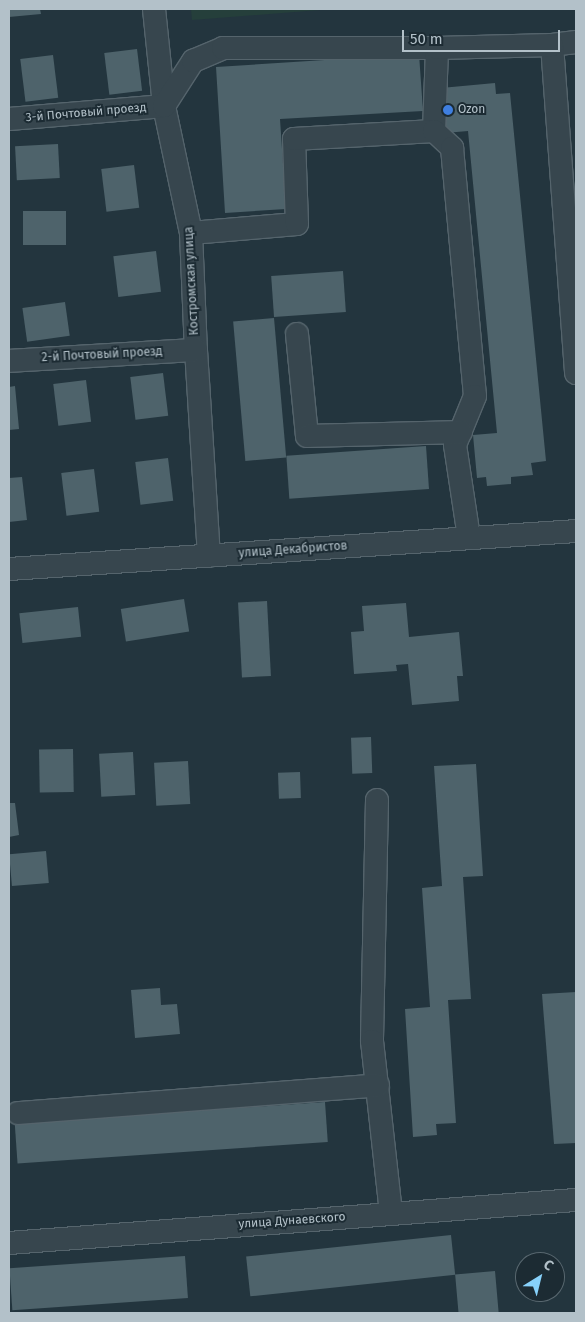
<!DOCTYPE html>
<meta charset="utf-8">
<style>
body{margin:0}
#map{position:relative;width:585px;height:1322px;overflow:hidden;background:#23353e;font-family:"Fira Sans",sans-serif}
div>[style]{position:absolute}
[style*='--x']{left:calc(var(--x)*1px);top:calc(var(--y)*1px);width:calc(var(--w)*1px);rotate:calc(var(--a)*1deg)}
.green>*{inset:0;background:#253f3b}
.building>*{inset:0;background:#4e636b;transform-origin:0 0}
.roads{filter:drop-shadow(1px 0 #55646c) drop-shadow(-1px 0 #55646c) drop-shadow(0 1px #55646c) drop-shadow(0 -1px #55646c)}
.minor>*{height:22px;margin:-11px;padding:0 11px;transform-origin:11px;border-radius:11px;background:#37464e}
.dots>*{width:14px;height:14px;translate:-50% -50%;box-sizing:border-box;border:2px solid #1c2b33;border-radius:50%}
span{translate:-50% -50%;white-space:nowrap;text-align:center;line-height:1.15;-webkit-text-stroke:4px #1c2b33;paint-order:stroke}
.poi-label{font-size:12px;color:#b3c1c9}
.left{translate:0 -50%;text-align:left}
.street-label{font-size:12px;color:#b3c1c9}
.frame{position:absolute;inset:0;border:10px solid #b3c1c9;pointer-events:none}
.north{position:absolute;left:515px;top:1252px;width:50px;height:50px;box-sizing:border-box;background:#1c2b33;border:1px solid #58676f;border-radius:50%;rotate:36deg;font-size:14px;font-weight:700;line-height:20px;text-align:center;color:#b3c1c9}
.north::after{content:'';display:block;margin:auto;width:18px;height:22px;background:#87d1fa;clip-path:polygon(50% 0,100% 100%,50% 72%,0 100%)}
.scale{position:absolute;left:402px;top:30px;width:158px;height:22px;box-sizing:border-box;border:2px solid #b3c1c9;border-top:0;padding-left:6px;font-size:15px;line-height:18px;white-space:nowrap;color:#b3c1c9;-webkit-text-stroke:4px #1c2b33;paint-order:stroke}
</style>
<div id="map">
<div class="green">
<div style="clip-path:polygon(191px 9px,332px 9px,192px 20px)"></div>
</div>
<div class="building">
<div style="clip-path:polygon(9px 9px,40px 9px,41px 14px,9px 17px)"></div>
<div style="left:137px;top:49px;width:42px;height:33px;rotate:83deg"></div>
<div style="clip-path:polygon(419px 54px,423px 111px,280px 119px,286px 209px,225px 213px,216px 67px)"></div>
<div style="left:53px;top:55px;width:43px;height:33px;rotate:83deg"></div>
<div style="clip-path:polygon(495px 83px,496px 94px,510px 93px,546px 461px,531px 463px,533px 475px,511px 477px,511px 484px,487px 486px,486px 477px,477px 478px,473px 435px,497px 433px,468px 131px,445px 133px,441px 88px)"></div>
<div style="left:58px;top:144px;width:34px;height:43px;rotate:87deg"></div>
<div style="left:134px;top:165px;width:43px;height:33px;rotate:83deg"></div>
<div style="left:66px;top:211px;width:34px;height:43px;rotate:90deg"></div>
<div style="left:156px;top:251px;width:41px;height:43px;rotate:83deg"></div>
<div style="left:343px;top:271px;width:41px;height:72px;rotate:86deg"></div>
<div style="left:65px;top:302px;width:34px;height:43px;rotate:82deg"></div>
<div style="left:274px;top:318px;width:140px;height:41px;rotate:85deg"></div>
<div style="left:163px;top:373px;width:43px;height:33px;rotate:83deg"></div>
<div style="left:86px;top:380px;width:42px;height:33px;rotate:83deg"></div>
<div style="clip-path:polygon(15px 386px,19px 429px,9px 430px,9px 387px)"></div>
<div style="left:426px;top:446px;width:43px;height:140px;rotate:86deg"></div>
<div style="left:168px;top:458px;width:43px;height:33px;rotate:83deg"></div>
<div style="left:94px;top:469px;width:43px;height:33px;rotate:83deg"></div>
<div style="clip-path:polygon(22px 477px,27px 520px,9px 522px,9px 478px)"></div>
<div style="left:184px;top:599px;width:33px;height:64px;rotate:81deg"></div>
<div style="left:267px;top:601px;width:75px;height:29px;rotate:87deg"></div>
<div style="clip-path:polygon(406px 603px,409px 637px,459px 632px,463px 676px,457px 676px,459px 701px,412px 705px,408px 664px,396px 665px,397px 671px,354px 674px,351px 632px,364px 631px,362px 606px)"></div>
<div style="left:78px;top:607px;width:30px;height:59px;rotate:84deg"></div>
<div style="left:371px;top:737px;width:36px;height:20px;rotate:88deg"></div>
<div style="left:73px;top:749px;width:43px;height:34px;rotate:89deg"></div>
<div style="left:133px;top:752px;width:43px;height:34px;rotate:87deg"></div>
<div style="left:188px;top:761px;width:43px;height:34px;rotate:87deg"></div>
<div style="clip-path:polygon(476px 764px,483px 876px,463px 877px,471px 999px,448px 1000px,456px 1123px,436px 1124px,437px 1135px,413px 1137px,405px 1009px,430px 1007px,422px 888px,442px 886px,434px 766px)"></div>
<div style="left:300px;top:772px;width:26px;height:22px;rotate:88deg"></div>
<div style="clip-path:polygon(9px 803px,15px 803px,19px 835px,9px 837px)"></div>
<div style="left:46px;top:851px;width:32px;height:37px;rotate:85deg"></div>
<div style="clip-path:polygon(160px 988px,161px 1005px,177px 1004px,180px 1034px,135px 1038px,131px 990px)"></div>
<div style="clip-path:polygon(576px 992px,576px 1143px,554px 1144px,542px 994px)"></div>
<div style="left:325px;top:1102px;width:40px;height:311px;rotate:86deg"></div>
<div style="left:451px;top:1235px;width:40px;height:206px;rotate:84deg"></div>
<div style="left:185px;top:1256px;width:42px;height:176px;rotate:86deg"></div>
<div style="left:495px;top:1271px;width:42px;height:40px;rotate:85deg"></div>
</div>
<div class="roads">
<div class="minor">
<div style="--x:154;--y:9;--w:98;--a:84.1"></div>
<div style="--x:164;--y:106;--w:130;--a:78"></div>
<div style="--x:191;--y:233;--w:117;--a:87.6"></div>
<div style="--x:196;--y:350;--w:206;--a:86.4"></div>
<div style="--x:576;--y:42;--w:24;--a:173"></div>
<div style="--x:552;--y:45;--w:329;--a:85.8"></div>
<div style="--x:9;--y:119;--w:156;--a:-4.8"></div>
<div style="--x:164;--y:106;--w:54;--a:-57.2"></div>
<div style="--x:193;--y:61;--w:33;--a:-23"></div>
<div style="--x:223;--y:48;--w:214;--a:0"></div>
<div style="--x:434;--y:131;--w:83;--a:-87.9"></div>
<div style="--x:437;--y:48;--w:115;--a:-1.5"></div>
<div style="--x:191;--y:233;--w:106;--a:-4.9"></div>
<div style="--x:297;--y:224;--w:85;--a:-92"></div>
<div style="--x:294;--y:139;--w:140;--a:-3.3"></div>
<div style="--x:434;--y:131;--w:25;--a:43"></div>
<div style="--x:452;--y:148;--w:249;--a:84.7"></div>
<div style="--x:475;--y:396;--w:53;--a:112.2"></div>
<div style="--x:455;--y:445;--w:94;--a:81.4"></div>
<div style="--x:297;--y:334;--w:102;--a:84.4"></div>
<div style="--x:307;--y:436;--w:154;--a:-1.5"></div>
<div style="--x:9;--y:361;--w:187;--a:-3.4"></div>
<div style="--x:9;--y:569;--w:568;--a:-3.83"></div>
<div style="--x:377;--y:800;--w:241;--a:91.2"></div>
<div style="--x:372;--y:1041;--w:173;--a:83.7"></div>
<div style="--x:18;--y:1113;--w:361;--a:-4.4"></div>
<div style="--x:9;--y:1243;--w:569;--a:-4.34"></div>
</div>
</div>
<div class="dots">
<div style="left:448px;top:110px;background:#3f7fe0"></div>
</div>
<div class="poi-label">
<span class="left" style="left:458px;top:110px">Ozon</span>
</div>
<div class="street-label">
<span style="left:86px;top:113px;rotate:-5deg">3-й Почтовый проезд</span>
<span style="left:192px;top:281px;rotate:-93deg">Костромская улица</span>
<span style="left:102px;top:355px;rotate:-3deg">2-й Почтовый проезд</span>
<span style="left:293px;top:550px;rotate:-4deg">улица Декабристов</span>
<span style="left:292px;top:1221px;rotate:-4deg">улица Дунаевского</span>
</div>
<div class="frame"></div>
<div class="north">С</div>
<div class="scale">50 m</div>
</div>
